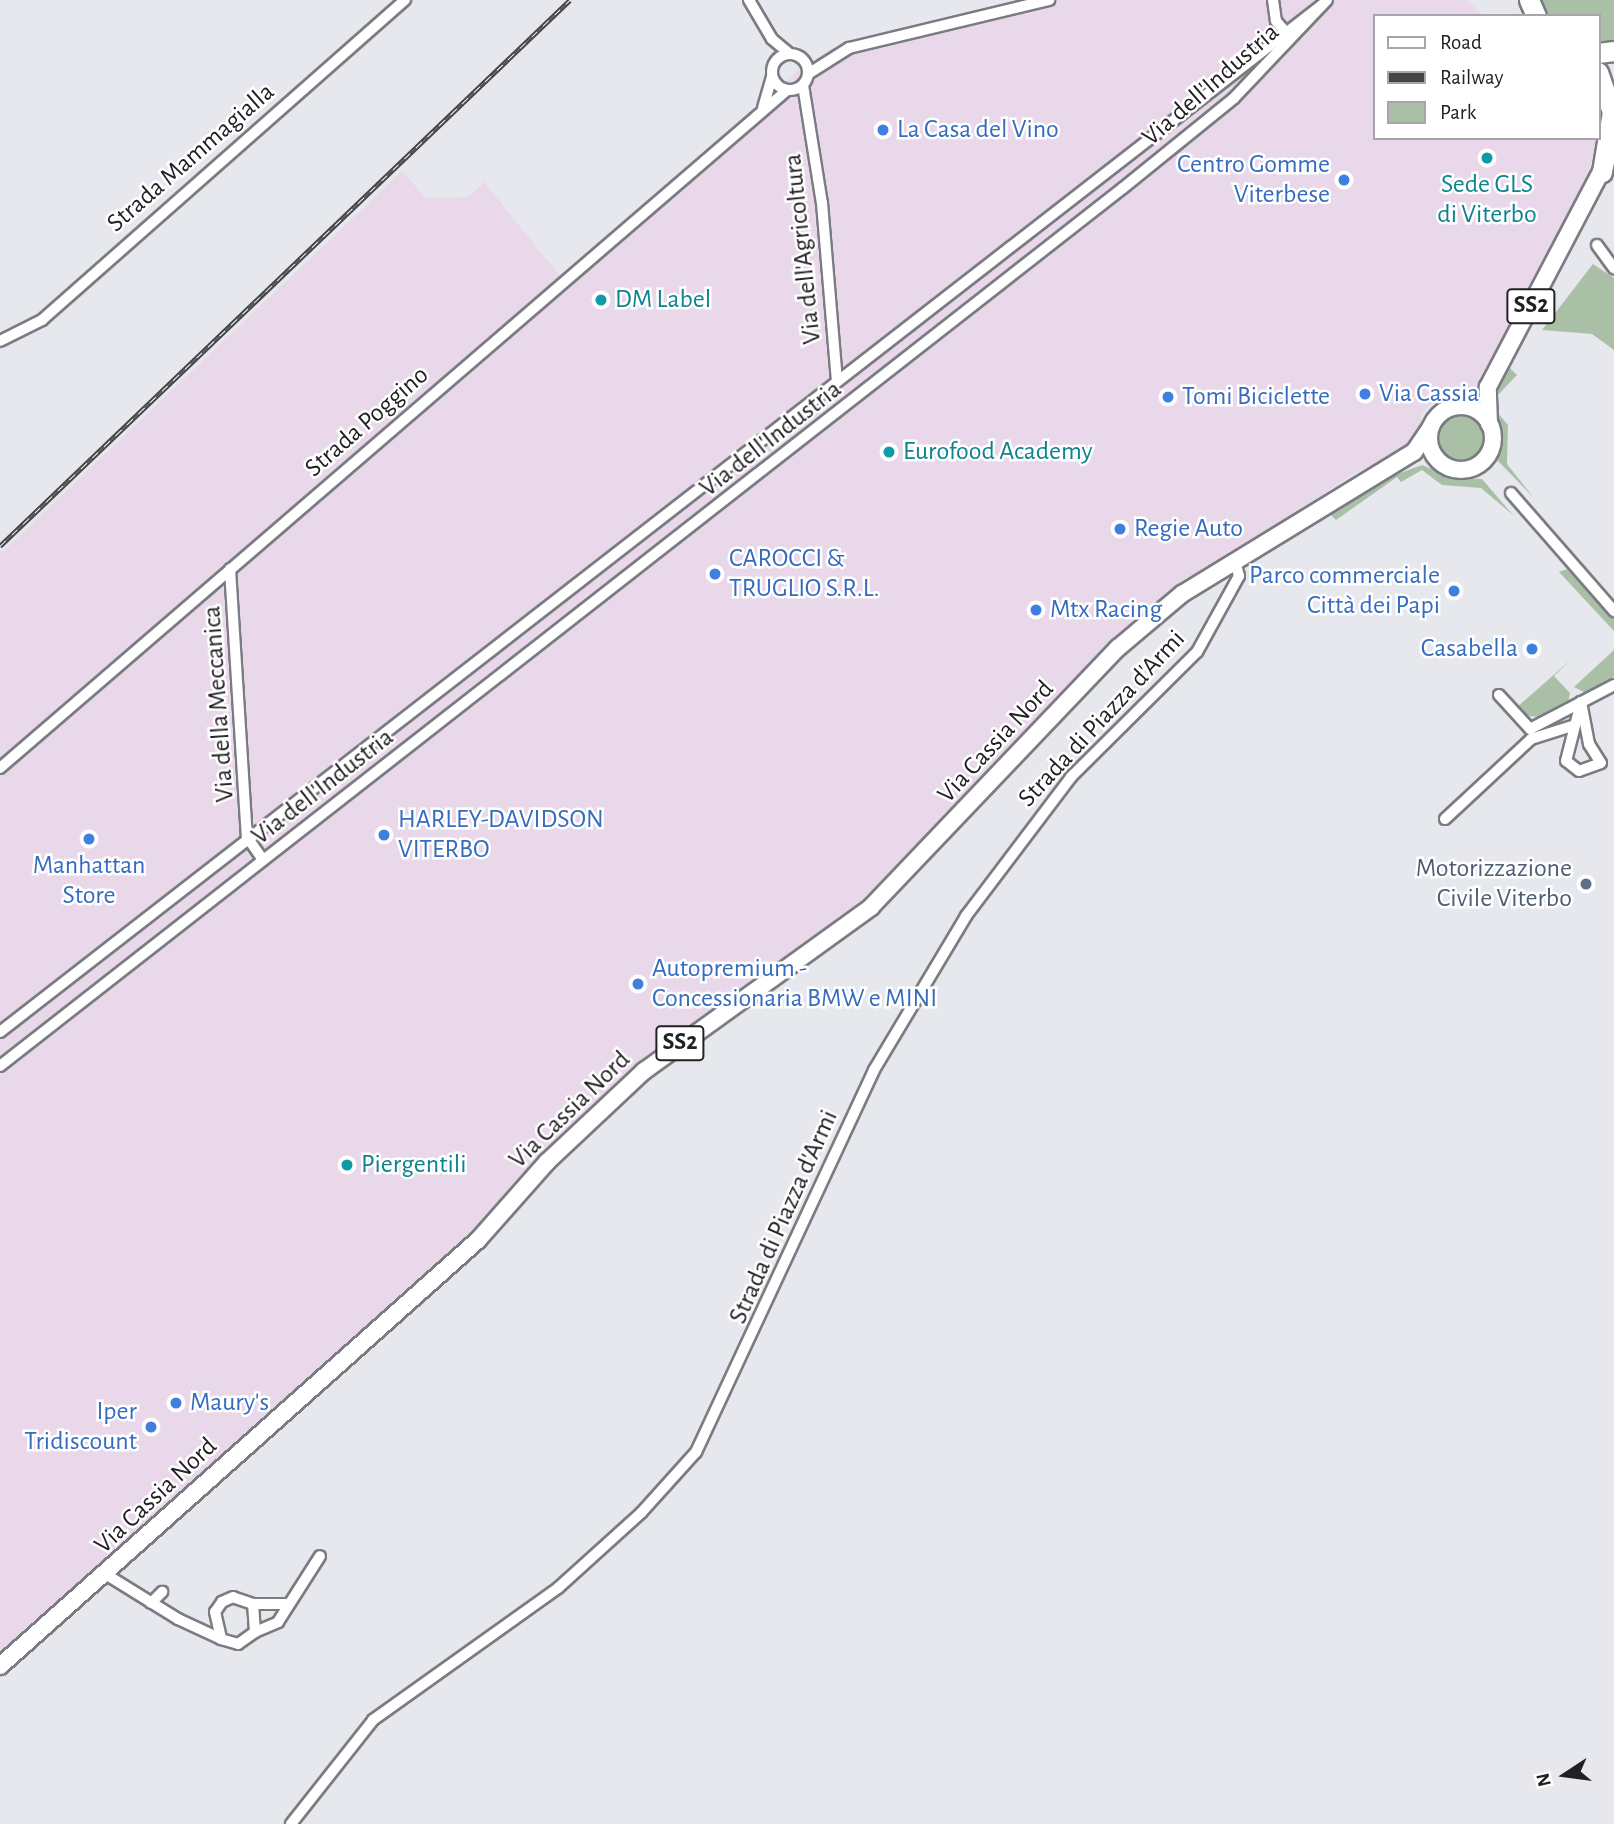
<!DOCTYPE html>
<meta charset="utf-8">
<style>
body{margin:0}
#map{position:relative;width:1614px;height:1824px;overflow:hidden;background:#e6e8ed;font-family:"Alegreya Sans",sans-serif}
div>[style]{position:absolute}
[style*='--x']{left:calc(var(--x)*1px);top:calc(var(--y)*1px);width:calc(var(--w)*1px);rotate:calc(var(--a)*1deg)}
.industrial>*{inset:0;background:#e9d8e9}
.green>*{inset:0;background:#a9c0a7}
.round{border-radius:50%}
.roads{filter:drop-shadow(2px 0 #7a7c81) drop-shadow(-2px 0 #7a7c81) drop-shadow(0 2px #7a7c81) drop-shadow(0 -2px #7a7c81)}
.street>*{height:10px;margin:-5px;padding:0 5px;transform-origin:5px;border-radius:5px;background:#fff}
.street>.ring{margin:-5px;padding:0;box-sizing:content-box;background:none;border:10px solid #fff;border-radius:50%}
.primary>*{height:16px;margin:-8px;padding:0 8px;transform-origin:8px;border-radius:8px;background:#fff}
.primary>.ring{margin:-8px;padding:0;box-sizing:content-box;background:none;border:16px solid #fff;border-radius:50%}
.highway>*{height:19px;margin:-9.5px;padding:0 9.5px;transform-origin:9.5px;border-radius:9.5px;background:#fff}
.rail>*{height:5px;margin-top:-2.5px;transform-origin:0;background:repeating-linear-gradient(90deg,#fff 0 8px,#454548 0 16px);box-sizing:border-box;border-block:2px solid #454548}
.dots>*{width:19px;height:19px;translate:-50% -50%;box-sizing:border-box;border:4px solid #fff;border-radius:50%}
span{translate:-50% -50%;white-space:nowrap;text-align:center;line-height:1.15;-webkit-text-stroke:5px #fff;paint-order:stroke}
.shield-label span{padding:2px 5px;background:#fff;border:2px solid;border-radius:5px;-webkit-text-stroke-width:0}
.shield-label{font-size:24px;color:#212123;font-weight:700}
.street-label{font-size:26px;color:#212123}
.shop-label{font-size:26px;color:#366cbe}
.left{translate:0 -50%;text-align:left}
.right{translate:-100% -50%;text-align:right}
.culture-label{font-size:26px;color:#0d838f}
.service-label{font-size:26px;color:#4e5e75}
.legend{position:absolute;left:1373px;top:14px;width:228px;height:126px;box-sizing:border-box;background:#fff;border:2px solid #a6a6a7;margin:0;padding:9px 12px;list-style:none;font-size:21px;color:#212123}
.legend li{display:flex;align-items:center;gap:14px;height:35px}
.legend b{width:35px;border:2px solid #a6a6a7}
.north{position:absolute;left:1530px;top:1740px;width:70px;height:70px;-webkit-text-stroke:5px #fff;paint-order:stroke;rotate:257deg;font-size:19px;font-weight:700;line-height:28px;text-align:center;color:#212123}
.north::after{content:'';display:block;margin:auto;width:24px;height:32px;background:#212123;clip-path:polygon(50% 0,100% 100%,50% 72%,0 100%)}
</style>
<div id="map">
<div class="industrial">
<div style="clip-path:polygon(1033px 0,1467px 0,1483px 16px,1374px 16px,1374px 138px,1598px 138px,1598px 123px,1603px 127px,1578px 203px,1475px 391px,1440px 397px,1422px 412px,1419px 434px,1403px 451px,1355px 473px,1178px 589px,859px 911px,639px 1067px,478px 1233px,0 1659px,0 554px,402px 171px,426px 198px,469px 197px,484px 182px,560px 276px,795px 73px,832px 48px)"></div>
</div>
<div class="green">
<div style="clip-path:polygon(1535px 0,1614px 0,1614px 45px,1598px 47px,1598px 16px,1543px 16px)"></div>
<div style="clip-path:polygon(1593px 264px,1614px 278px,1614px 350px,1592px 334px,1542px 330px)"></div>
<div style="clip-path:polygon(1510px 368px,1517px 375px,1497px 396px,1496px 411px,1508px 425px,1507px 464px,1534px 498px,1498px 461px,1493px 398px)"></div>
<div class="round" style="left:1433px;top:410px;width:54px;height:54px"></div>
<div style="clip-path:polygon(1422px 465px,1450px 477px,1482px 479px,1513px 515px,1481px 488px,1442px 485px,1422px 470px,1401px 482px,1397px 477px,1336px 520px,1329px 513px,1381px 480px)"></div>
<div style="clip-path:polygon(1567px 569px,1614px 619px,1614px 631px,1559px 572px)"></div>
<div style="clip-path:polygon(1614px 650px,1614px 677px,1586px 693px,1574px 687px)"></div>
<div style="clip-path:polygon(1573px 658px,1554px 676px,1570px 693px,1568px 704px,1543px 717px,1524px 716px,1516px 708px)"></div>
</div>
<div class="roads">
<div class="street">
<div style="--x:749;--y:0;--w:45;--a:59.5"></div>
<div style="--x:772;--y:39;--w:23;--a:40"></div>
<div style="--x:1273;--y:0;--w:21;--a:82"></div>
<div style="--x:1276;--y:21;--w:20;--a:49"></div>
<div class="ring" style="left:772px;top:54px;width:26px;height:26px"></div>
<div style="--x:808;--y:74;--w:49;--a:-32.4"></div>
<div style="--x:849;--y:48;--w:206;--a:-13.5"></div>
<div style="--x:803;--y:85;--w:120;--a:80.9"></div>
<div style="--x:822;--y:203;--w:178;--a:85.2"></div>
<div style="--x:763;--y:108;--w:33;--a:-74"></div>
<div style="--x:1597;--y:245;--w:29;--a:54"></div>
<div style="--x:0;--y:341;--w:47;--a:-26.6"></div>
<div style="--x:42;--y:320;--w:484;--a:-41.4"></div>
<div style="--x:1511;--y:493;--w:157;--a:48.9"></div>
<div style="--x:230;--y:569;--w:269;--a:86.4"></div>
<div style="--x:247;--y:837;--w:28;--a:55"></div>
<div style="--x:1499;--y:695;--w:46;--a:47.6"></div>
<div style="--x:1530;--y:729;--w:95;--a:-27.6"></div>
<div style="--x:1581;--y:702;--w:43;--a:79.2"></div>
<div style="--x:1589;--y:744;--w:22;--a:58"></div>
<div style="--x:1601;--y:763;--w:23;--a:160"></div>
<div style="--x:1579;--y:771;--w:16;--a:-142"></div>
<div style="--x:1566;--y:761;--w:61;--a:-75.7"></div>
<div style="--x:0;--y:768;--w:1039;--a:-40.74"></div>
<div style="--x:1445;--y:819;--w:117;--a:-42.9"></div>
<div style="--x:1531;--y:739;--w:43;--a:-17.6"></div>
<div style="--x:0;--y:1032;--w:1674;--a:-37.84"></div>
<div style="--x:0;--y:1066;--w:1425;--a:-38.02"></div>
<div style="--x:1123;--y:188;--w:143;--a:-39"></div>
<div style="--x:1234;--y:98;--w:135;--a:-46.5"></div>
<div style="--x:107;--y:1575;--w:84;--a:31.8"></div>
<div style="--x:178;--y:1619;--w:47;--a:24.9"></div>
<div style="--x:221;--y:1639;--w:18;--a:16"></div>
<div style="--x:238;--y:1644;--w:21;--a:-35"></div>
<div style="--x:255;--y:1632;--w:28;--a:-94"></div>
<div style="--x:253;--y:1604;--w:21;--a:-161"></div>
<div style="--x:233;--y:1597;--w:12;--a:156"></div>
<div style="--x:222;--y:1602;--w:12;--a:125"></div>
<div style="--x:215;--y:1612;--w:28;--a:77"></div>
<div style="--x:151;--y:1603;--w:16;--a:-45"></div>
<div style="--x:253;--y:1604;--w:36;--a:0"></div>
<div style="--x:255;--y:1632;--w:25;--a:-23"></div>
<div style="--x:278;--y:1622;--w:78;--a:-57.5"></div>
<div style="--x:291;--y:1824;--w:132;--a:-51.7"></div>
<div style="--x:373;--y:1720;--w:227;--a:-35.5"></div>
<div style="--x:558;--y:1588;--w:112;--a:-42.1"></div>
<div style="--x:641;--y:1513;--w:82;--a:-48"></div>
<div style="--x:696;--y:1452;--w:421;--a:-65"></div>
<div style="--x:874;--y:1070;--w:179;--a:-59.1"></div>
<div style="--x:966;--y:916;--w:174;--a:-52.9"></div>
<div style="--x:1071;--y:777;--w:177;--a:-44.8"></div>
<div style="--x:1197;--y:652;--w:87;--a:-61.1"></div>
<div style="--x:1239;--y:576;--w:16;--a:-105"></div>
</div>
<div class="primary">
<div class="ring" style="left:1429px;top:406px;width:48px;height:48px"></div>
<div style="--x:1489;--y:424;--w:37;--a:-92"></div>
<div style="--x:1488;--y:387;--w:254;--a:-62.3"></div>
<div style="--x:0;--y:1666;--w:640;--a:-41.71"></div>
<div style="--x:478;--y:1240;--w:104;--a:-48.5"></div>
<div style="--x:547;--y:1162;--w:133;--a:-43.2"></div>
<div style="--x:644;--y:1071;--w:280;--a:-35.8"></div>
<div style="--x:871;--y:907;--w:358;--a:-46.4"></div>
<div style="--x:1118;--y:648;--w:84;--a:-40.2"></div>
<div style="--x:1182;--y:594;--w:272;--a:-31.5"></div>
<div style="--x:1414;--y:452;--w:30;--a:-56"></div>
</div>
<div class="highway">
<div style="--x:1529;--y:0;--w:17;--a:66"></div>
<div style="--x:1598;--y:53;--w:16;--a:-7"></div>
<div style="--x:1598;--y:72;--w:42;--a:70.7"></div>
<div style="--x:1612;--y:112;--w:61;--a:99.5"></div>
</div>
</div>
<div class="rail">
<div style="--x:0;--y:546;--w:789;--a:-43.77"></div>
</div>
<div class="dots">
<div style="left:883px;top:130px;background:#3f7fe0"></div>
<div style="left:1487px;top:158px;background:#0f9aa8"></div>
<div style="left:1344px;top:180px;background:#3f7fe0"></div>
<div style="left:601px;top:300px;background:#0f9aa8"></div>
<div style="left:1365px;top:394px;background:#3f7fe0"></div>
<div style="left:1168px;top:397px;background:#3f7fe0"></div>
<div style="left:889px;top:452px;background:#0f9aa8"></div>
<div style="left:1120px;top:529px;background:#3f7fe0"></div>
<div style="left:715px;top:574px;background:#3f7fe0"></div>
<div style="left:1454px;top:591px;background:#3f7fe0"></div>
<div style="left:1036px;top:610px;background:#3f7fe0"></div>
<div style="left:1532px;top:649px;background:#3f7fe0"></div>
<div style="left:384px;top:835px;background:#3f7fe0"></div>
<div style="left:89px;top:839px;background:#3f7fe0"></div>
<div style="left:1586px;top:884px;background:#5c6f8a"></div>
<div style="left:638px;top:984px;background:#3f7fe0"></div>
<div style="left:347px;top:1165px;background:#0f9aa8"></div>
<div style="left:176px;top:1403px;background:#3f7fe0"></div>
<div style="left:151px;top:1427px;background:#3f7fe0"></div>
</div>
<div class="shield-label">
<span style="left:1531px;top:306px">SS2</span>
<span style="left:680px;top:1043px">SS2</span>
</div>
<div class="street-label">
<span style="left:1211px;top:85px;rotate:-41deg">Via dell'Industria</span>
<span style="left:191px;top:158px;rotate:-41deg">Strada Mammagialla</span>
<span style="left:803px;top:249px;rotate:-96deg">Via dell'Agricoltura</span>
<span style="left:367px;top:422px;rotate:-41deg">Strada Poggino</span>
<span style="left:771px;top:439px;rotate:-38deg">Via dell'Industria</span>
<span style="left:219px;top:704px;rotate:-94deg">Via della Meccanica</span>
<span style="left:1102px;top:719px;rotate:-47deg">Strada di Piazza d'Armi</span>
<span style="left:996px;top:742px;rotate:-47deg">Via Cassia Nord</span>
<span style="left:323px;top:787px;rotate:-38deg">Via dell'Industria</span>
<span style="left:570px;top:1110px;rotate:-44deg">Via Cassia Nord</span>
<span style="left:784px;top:1217px;rotate:-66deg">Strada di Piazza d'Armi</span>
<span style="left:156px;top:1496px;rotate:-43deg">Via Cassia Nord</span>
</div>
<div class="shop-label">
<span class="left" style="left:897px;top:130px">La Casa del Vino</span>
<span class="right" style="left:1330px;top:180px">Centro Gomme<br>Viterbese</span>
<span class="left" style="left:1379px;top:394px">Via Cassia</span>
<span class="left" style="left:1182px;top:397px">Tomi Biciclette</span>
<span class="left" style="left:1134px;top:529px">Regie Auto</span>
<span class="left" style="left:729px;top:574px">CAROCCI &amp;<br>TRUGLIO S.R.L.</span>
<span class="right" style="left:1440px;top:591px">Parco commerciale<br>Città dei Papi</span>
<span class="left" style="left:1050px;top:610px">Mtx Racing</span>
<span class="right" style="left:1518px;top:649px">Casabella</span>
<span class="left" style="left:398px;top:835px">HARLEY-DAVIDSON<br>VITERBO</span>
<span style="left:89px;top:881px">Manhattan<br>Store</span>
<span class="left" style="left:652px;top:984px">Autopremium -<br>Concessionaria BMW e MINI</span>
<span class="left" style="left:190px;top:1403px">Maury's</span>
<span class="right" style="left:137px;top:1427px">Iper<br>Tridiscount</span>
</div>
<div class="culture-label">
<span style="left:1487px;top:200px">Sede GLS<br>di Viterbo</span>
<span class="left" style="left:615px;top:300px">DM Label</span>
<span class="left" style="left:903px;top:452px">Eurofood Academy</span>
<span class="left" style="left:361px;top:1165px">Piergentili</span>
</div>
<div class="service-label">
<span class="right" style="left:1572px;top:884px">Motorizzazione<br>Civile Viterbo</span>
</div>
<ul class="legend">
<li><b style="height:9px;background:#fff"></b>Road</li>
<li><b style="height:9px;background:#454548"></b>Railway</li>
<li><b style="height:19px;background:#a9c0a7"></b>Park</li>
</ul>
<div class="north">N</div>
</div>
